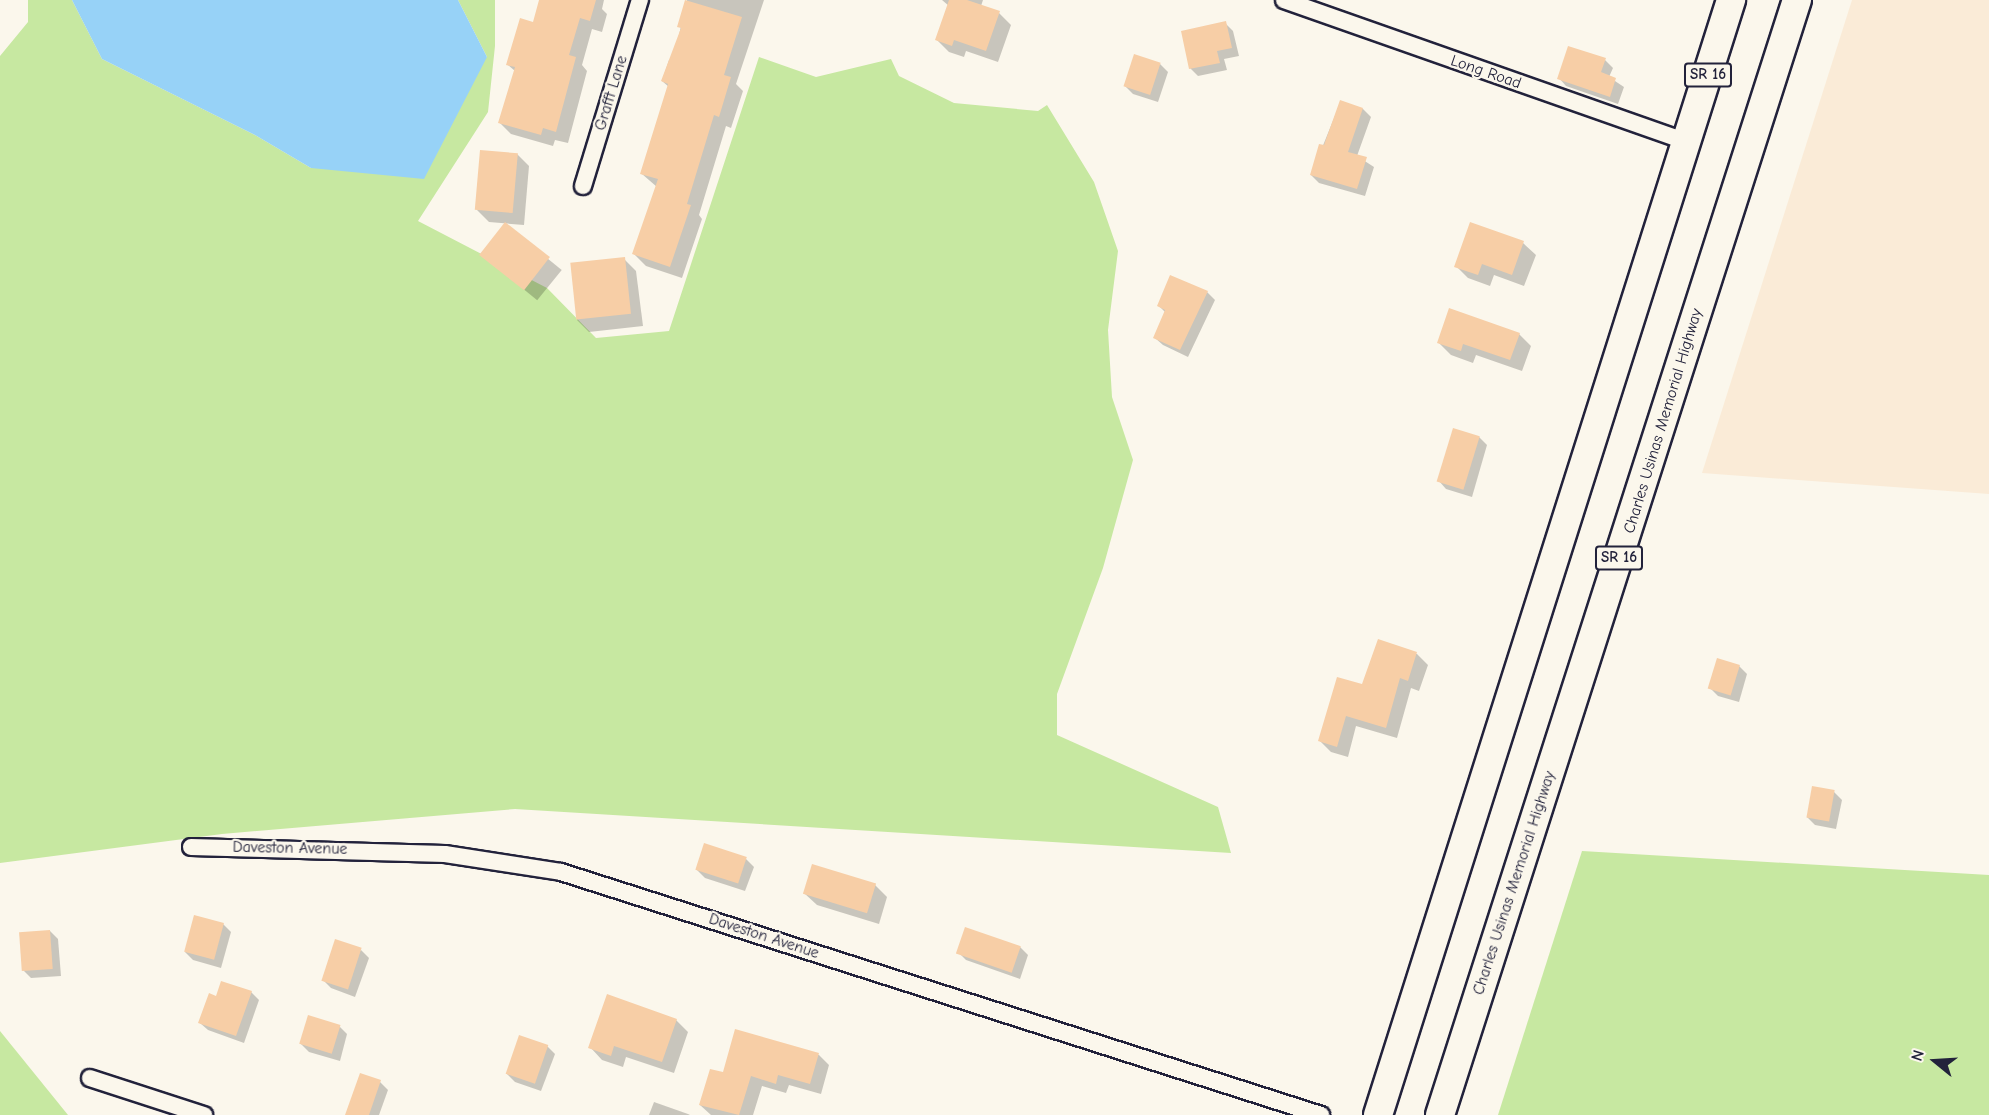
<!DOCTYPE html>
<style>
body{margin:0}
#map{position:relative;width:1989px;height:1115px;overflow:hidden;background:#fbf7ec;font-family:"Comic Neue",sans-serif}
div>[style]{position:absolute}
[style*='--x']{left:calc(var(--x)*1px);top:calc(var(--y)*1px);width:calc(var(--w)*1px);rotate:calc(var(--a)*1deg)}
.built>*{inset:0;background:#faebd7}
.green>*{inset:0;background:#c7e8a1}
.water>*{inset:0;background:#97d2f7}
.shadow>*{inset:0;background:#0003;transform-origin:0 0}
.building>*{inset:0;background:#f7cea6;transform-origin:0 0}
.roads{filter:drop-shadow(2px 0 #22223b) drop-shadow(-2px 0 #22223b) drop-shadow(0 2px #22223b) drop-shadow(0 -2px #22223b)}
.minor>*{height:16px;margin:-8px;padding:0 8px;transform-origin:8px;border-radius:8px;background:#fbf7ec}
.trunk>*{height:28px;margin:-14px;padding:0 14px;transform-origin:14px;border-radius:14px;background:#fbf7ec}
span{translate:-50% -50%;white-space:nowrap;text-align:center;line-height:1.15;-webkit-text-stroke:4.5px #fbf7ec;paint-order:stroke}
.shield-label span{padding:2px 4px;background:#fbf7ec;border:2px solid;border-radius:4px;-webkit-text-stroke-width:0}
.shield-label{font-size:15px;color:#22223b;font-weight:700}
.street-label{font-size:16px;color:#22223b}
.north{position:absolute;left:1905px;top:1031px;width:60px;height:60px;-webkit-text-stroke:4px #fbf7ec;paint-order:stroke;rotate:288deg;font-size:16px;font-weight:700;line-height:24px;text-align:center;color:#22223b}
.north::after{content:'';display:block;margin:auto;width:21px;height:27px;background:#22223b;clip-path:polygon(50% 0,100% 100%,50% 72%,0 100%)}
</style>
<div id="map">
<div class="built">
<div style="clip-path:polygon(1852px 0,1989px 0,1989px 494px,1702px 473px)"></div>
</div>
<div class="green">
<div style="clip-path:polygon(28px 0,72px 0,102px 59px,255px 135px,311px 168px,487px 57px,458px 0,495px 0,495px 46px,488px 112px,418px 221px,547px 288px,596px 338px,669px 331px,759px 57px,816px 77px,891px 59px,899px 76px,954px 103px,1038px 111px,1047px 105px,1094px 182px,1118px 251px,1108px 330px,1112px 397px,1133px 460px,1103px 568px,1057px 694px,1057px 735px,1218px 807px,1231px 853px,515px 809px,222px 834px,0 863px,0 56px,28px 22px)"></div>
<div style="clip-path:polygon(1582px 851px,1989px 875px,1989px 1115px,1498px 1115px)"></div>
<div style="clip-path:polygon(0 1031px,68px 1115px,0 1115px)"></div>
</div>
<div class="water">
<div style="clip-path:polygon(72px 0,458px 0,487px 57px,424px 179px,311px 168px,255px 135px,102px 59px)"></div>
</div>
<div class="shadow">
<div style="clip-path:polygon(541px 0,604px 0,602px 9px,607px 14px,602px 32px,592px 29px,582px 65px,587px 71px,568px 143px,555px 140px,553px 146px,511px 134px,499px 122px,515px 71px,508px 65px,534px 23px)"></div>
<div style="clip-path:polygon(687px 0,764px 0,736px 84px,743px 91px,731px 128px,726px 126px,699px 215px,702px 219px,682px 278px,646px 266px,634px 254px,657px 187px,642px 174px,669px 87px,662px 81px,669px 60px,673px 61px)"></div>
<div style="clip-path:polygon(942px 0,983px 0,981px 6px,999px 13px,1011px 25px,998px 62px,966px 51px,964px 57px,949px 52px,937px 40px,949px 6px)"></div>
<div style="clip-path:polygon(1225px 23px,1233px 31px,1239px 56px,1224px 59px,1227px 70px,1198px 76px,1190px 68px)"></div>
<div style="clip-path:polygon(1605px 60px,1613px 68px,1609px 77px,1624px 87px,1618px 104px,1566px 86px,1559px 78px)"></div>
<div style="clip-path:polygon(1160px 64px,1168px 72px,1158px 102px,1133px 94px,1125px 86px)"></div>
<div style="clip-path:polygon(1341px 101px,1363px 109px,1371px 117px,1357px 156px,1374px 167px,1365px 196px,1319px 183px,1311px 175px)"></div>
<div style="clip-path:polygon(517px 154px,529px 166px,524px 225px,489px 222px,477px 210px)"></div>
<div style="left:505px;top:224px;width:73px;height:39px;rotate:39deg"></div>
<div style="clip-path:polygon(1471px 224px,1523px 243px,1536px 255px,1524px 286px,1494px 275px,1490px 286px,1468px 278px,1456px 266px)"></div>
<div style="clip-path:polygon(624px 259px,636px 271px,643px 326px,589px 332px,577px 320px)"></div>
<div style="clip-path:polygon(1207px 292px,1215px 300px,1188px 357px,1163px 345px,1155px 338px,1166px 313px,1158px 305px)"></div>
<div style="clip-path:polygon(1519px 334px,1531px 346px,1522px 371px,1476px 355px,1473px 363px,1451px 355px,1439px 343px)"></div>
<div style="clip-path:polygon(1479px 437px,1487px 445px,1472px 497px,1446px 489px,1439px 481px)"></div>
<div style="clip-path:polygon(1379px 641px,1417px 654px,1428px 665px,1419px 691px,1411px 688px,1397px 738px,1356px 726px,1348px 757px,1331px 752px,1320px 741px,1363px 686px)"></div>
<div style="clip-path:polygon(1739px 666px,1747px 674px,1739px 702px,1718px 696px,1710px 688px)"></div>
<div style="clip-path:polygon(1834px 792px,1842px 800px,1836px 829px,1815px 825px,1807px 817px)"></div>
<div style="clip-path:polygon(746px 859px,754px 867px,745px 891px,705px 878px,697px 870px)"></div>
<div style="clip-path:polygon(875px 885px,887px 897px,879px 924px,817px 905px,804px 893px)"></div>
<div style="clip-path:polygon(223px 924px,231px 932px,221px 968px,193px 960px,185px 952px)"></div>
<div style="clip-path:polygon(50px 931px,58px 939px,61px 976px,31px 978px,23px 970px)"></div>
<div style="clip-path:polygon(1020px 947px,1028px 955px,1020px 979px,966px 960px,958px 952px)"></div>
<div style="clip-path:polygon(361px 950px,369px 958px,355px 997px,331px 988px,323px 980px)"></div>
<div style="clip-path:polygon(251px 992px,259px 1000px,244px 1043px,208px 1030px,200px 1023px,217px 998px)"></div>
<div style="clip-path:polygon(676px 1020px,688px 1032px,674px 1073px,626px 1057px,623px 1067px,602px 1060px,590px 1047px)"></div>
<div style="clip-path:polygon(339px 1026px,347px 1034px,340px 1061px,309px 1052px,301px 1044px)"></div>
<div style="clip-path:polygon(736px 1031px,819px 1055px,829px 1065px,821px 1094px,789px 1085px,786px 1093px,762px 1086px,753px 1115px,711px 1115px,700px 1105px,724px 1074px)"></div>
<div style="clip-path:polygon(547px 1046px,555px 1054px,541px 1091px,515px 1082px,507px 1074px)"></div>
<div style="clip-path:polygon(380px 1082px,388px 1090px,379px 1115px,350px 1115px)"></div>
<div style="clip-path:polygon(654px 1102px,688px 1114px,690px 1115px,649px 1115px)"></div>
</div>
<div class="building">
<div style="clip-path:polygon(539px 0,596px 0,590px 21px,580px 18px,569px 55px,576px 57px,556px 132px,543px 128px,541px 135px,498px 123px,515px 67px,506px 65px,520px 18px,533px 22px)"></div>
<div style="clip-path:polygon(685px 0,742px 17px,724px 75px,731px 77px,719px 117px,714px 115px,687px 204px,691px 205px,670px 267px,632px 254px,658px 179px,640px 174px,668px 84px,661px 81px,681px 28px,677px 27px)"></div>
<div style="clip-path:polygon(949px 0,967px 0,1000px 11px,986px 51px,954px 40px,952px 46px,935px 40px)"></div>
<div style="clip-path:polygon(1226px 21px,1232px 48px,1217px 51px,1220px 63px,1189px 69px,1181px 31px)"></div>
<div style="clip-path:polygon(1568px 46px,1606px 58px,1601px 72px,1616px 78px,1610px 97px,1557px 79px)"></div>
<div style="left:1134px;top:54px;width:28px;height:34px;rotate:18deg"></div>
<div style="clip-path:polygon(1340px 100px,1363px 108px,1348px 152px,1367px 157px,1357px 189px,1310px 175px,1319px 144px,1324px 145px)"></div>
<div style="left:480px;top:150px;width:38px;height:60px;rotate:5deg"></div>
<div style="left:505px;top:222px;width:57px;height:42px;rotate:38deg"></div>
<div style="clip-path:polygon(1470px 222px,1524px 241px,1512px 275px,1482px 264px,1478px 275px,1454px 267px)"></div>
<div style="left:625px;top:257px;width:57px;height:55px;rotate:84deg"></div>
<div style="clip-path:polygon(1170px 275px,1208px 291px,1180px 350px,1153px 338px,1165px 310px,1157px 306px)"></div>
<div style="clip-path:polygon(1449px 308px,1520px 333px,1510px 360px,1463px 344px,1461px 351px,1437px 343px)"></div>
<div style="left:1453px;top:428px;width:28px;height:56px;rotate:17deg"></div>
<div style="clip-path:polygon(1378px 639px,1417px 652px,1408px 681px,1400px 678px,1386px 728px,1346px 716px,1337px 747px,1318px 741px,1337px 677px,1362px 684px)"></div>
<div style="left:1717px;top:658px;width:24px;height:32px;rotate:17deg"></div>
<div style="left:1812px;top:786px;width:23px;height:32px;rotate:10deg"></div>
<div style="left:704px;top:843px;width:45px;height:28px;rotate:18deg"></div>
<div style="left:812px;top:864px;width:67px;height:31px;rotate:17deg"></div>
<div style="left:194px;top:915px;width:31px;height:38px;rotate:15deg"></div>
<div style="left:965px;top:927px;width:59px;height:28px;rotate:19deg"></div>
<div style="left:50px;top:930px;width:39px;height:31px;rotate:86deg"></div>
<div style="left:335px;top:939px;width:28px;height:44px;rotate:18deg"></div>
<div style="clip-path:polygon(221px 981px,252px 991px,236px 1036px,198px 1023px,209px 993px,216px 996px)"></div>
<div style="clip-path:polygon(607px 994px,677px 1019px,662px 1062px,614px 1046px,611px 1056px,588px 1048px)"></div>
<div style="left:308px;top:1015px;width:34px;height:30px;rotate:17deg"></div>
<div style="clip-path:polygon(735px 1029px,819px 1053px,810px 1084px,778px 1075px,776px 1084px,751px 1076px,739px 1115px,699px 1105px,710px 1069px,723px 1072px)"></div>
<div style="left:519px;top:1035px;width:31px;height:41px;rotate:19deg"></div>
<div style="clip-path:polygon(360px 1073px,381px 1080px,369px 1115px,345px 1115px)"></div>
</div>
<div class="roads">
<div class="minor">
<div style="--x:1284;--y:0;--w:428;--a:19.4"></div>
<div style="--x:583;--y:186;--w:195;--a:-73"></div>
<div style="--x:191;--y:847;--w:254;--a:1.6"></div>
<div style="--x:445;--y:854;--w:117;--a:8.8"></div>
<div style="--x:561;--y:872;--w:798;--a:17.73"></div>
<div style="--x:90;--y:1078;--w:120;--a:18"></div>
</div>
<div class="trunk">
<div style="--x:1378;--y:1115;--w:1170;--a:-72.43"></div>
<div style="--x:1440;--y:1115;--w:1171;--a:-72.25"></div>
</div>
</div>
<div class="shield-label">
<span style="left:1708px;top:75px">SR 16</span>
<span style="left:1619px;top:558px">SR 16</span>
</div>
<div class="street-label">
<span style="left:1486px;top:72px;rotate:19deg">Long Road</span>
<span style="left:611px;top:93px;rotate:-73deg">Grafft Lane</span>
<span style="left:1663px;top:421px;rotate:-73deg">Charles Usinas Memorial Highway</span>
<span style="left:290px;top:848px;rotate:1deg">Daveston Avenue</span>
<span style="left:1514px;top:883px;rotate:-72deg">Charles Usinas Memorial Highway</span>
<span style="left:764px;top:936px;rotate:18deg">Daveston Avenue</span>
</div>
<div class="north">N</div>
</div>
